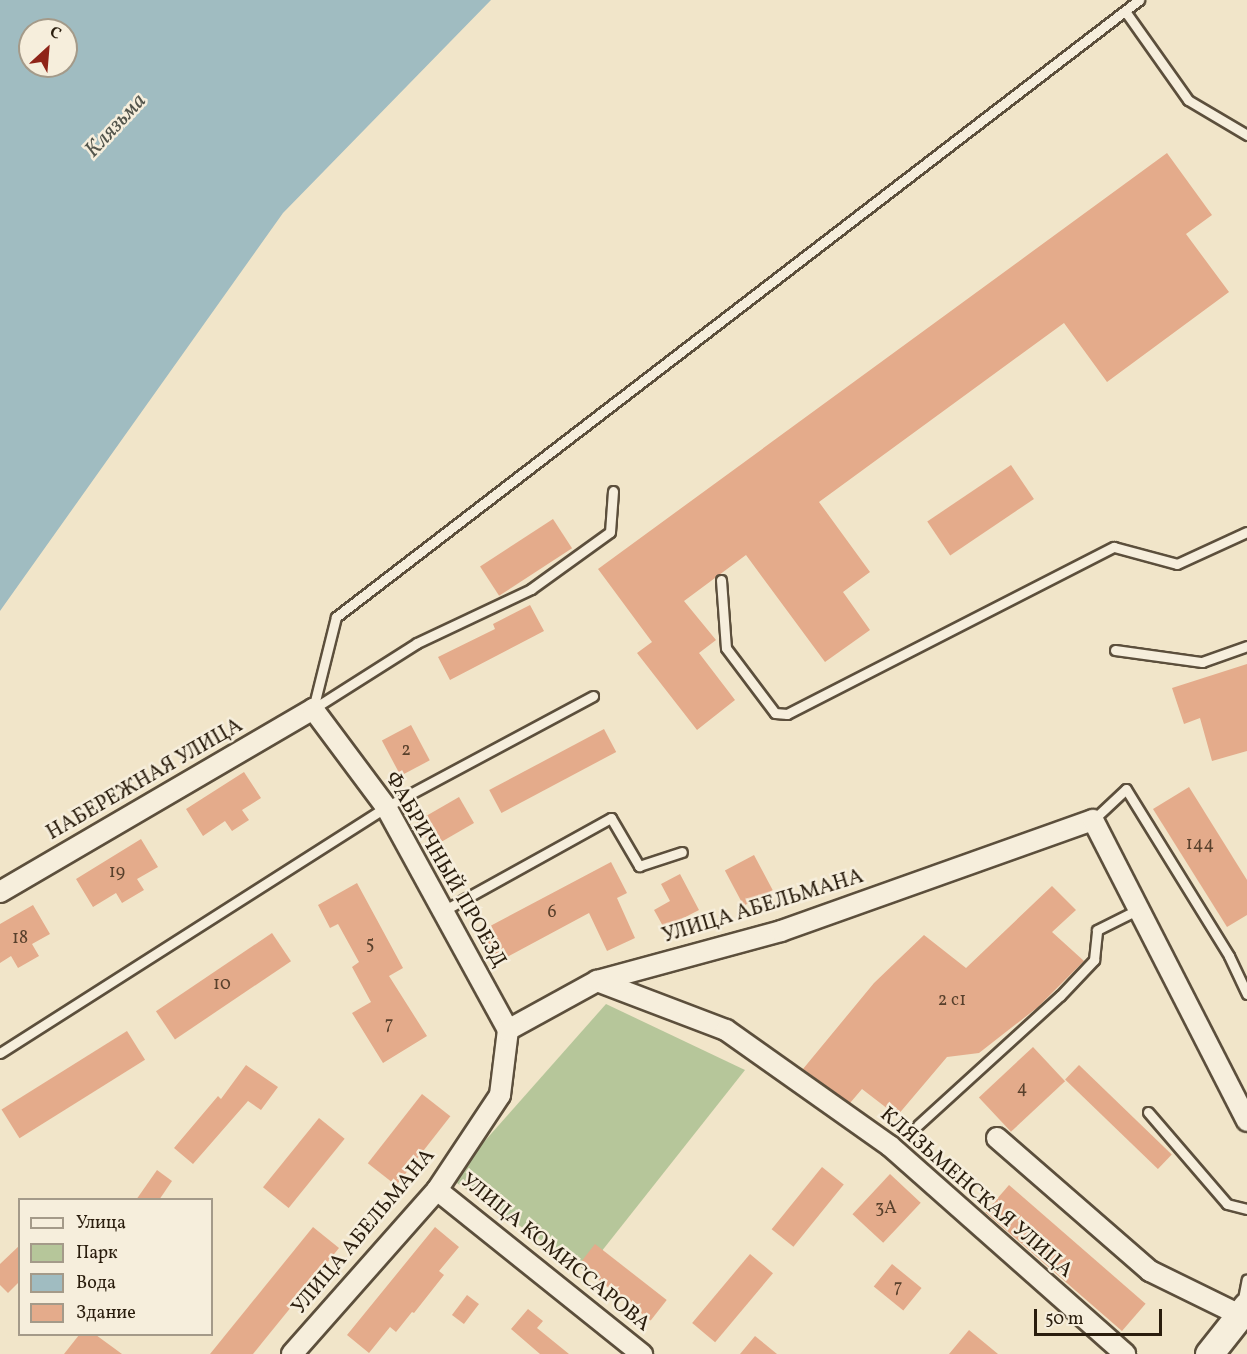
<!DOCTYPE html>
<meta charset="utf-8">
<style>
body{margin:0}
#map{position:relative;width:1247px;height:1354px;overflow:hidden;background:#f1e5c9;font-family:Vollkorn,serif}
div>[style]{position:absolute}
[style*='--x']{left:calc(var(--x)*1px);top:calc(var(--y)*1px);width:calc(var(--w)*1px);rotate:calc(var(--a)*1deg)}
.green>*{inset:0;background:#b6c69a}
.water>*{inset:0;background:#a0bcc1}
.building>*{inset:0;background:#e4ab8b;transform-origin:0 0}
.roads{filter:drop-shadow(2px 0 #5c4f3c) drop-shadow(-2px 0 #5c4f3c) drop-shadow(0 2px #5c4f3c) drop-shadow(0 -2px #5c4f3c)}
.lane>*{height:9px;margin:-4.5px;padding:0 4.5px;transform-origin:4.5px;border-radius:4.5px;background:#f6eedc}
.street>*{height:20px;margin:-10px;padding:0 10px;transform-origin:10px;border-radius:10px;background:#f6eedc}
.secondary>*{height:27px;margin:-13.5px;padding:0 13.5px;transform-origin:13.5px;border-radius:13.5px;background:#f6eedc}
span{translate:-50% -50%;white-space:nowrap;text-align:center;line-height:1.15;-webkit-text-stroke:5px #f6eedc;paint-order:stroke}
.number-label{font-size:18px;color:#58402c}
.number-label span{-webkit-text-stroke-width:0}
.street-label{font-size:21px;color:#2a1d0d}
.water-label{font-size:22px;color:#53554c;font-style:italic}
.legend{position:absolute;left:18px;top:1198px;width:195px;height:138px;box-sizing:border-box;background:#f6eedc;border:2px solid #a49a89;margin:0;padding:8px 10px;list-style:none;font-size:18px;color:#2a1d0d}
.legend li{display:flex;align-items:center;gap:12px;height:30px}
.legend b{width:30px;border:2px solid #a49a89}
.north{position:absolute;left:18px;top:18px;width:60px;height:60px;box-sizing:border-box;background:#f6eedc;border:2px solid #a49a89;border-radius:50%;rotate:26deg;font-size:16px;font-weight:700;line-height:24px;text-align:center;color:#2a1d0d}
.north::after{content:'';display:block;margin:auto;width:21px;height:27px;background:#8f2418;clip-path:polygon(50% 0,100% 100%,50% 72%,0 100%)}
.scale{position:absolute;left:1034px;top:1309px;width:128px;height:27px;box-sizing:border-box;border:3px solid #2a1d0d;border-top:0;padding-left:8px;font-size:18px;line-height:21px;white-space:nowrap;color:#2a1d0d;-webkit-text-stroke:4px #f6eedc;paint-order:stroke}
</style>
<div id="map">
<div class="green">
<div style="clip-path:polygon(606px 1004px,745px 1070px,586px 1271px,451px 1179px)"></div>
</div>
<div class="water">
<div style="clip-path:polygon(evenodd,0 0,491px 0,283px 213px,0 611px,0 0,30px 30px,66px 30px,66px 66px,30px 66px,30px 30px)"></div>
</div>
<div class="building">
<div style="clip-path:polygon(1167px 153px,1212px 215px,1186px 234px,1229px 292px,1107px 382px,1064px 323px,819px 502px,870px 572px,843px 592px,870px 630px,825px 662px,746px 555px,684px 601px,716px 640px,699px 653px,735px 700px,697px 730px,637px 653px,652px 642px,598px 569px)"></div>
<div style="left:1011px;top:465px;width:41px;height:101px;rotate:56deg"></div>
<div style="left:553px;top:519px;width:35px;height:87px;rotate:57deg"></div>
<div style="clip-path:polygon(530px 605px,544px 631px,450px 680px,438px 657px,495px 629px,493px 624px)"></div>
<div style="clip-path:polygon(1247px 664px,1247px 751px,1212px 761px,1200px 718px,1184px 724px,1172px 688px)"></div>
<div style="left:411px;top:725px;width:40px;height:33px;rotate:62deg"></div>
<div style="left:604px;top:729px;width:26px;height:130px;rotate:62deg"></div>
<div style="clip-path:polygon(244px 772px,261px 798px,242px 810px,249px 820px,232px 831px,225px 821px,203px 836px,186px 809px)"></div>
<div style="clip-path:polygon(1189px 787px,1247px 880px,1247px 915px,1227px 927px,1153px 809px)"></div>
<div style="left:459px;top:797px;width:30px;height:49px;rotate:60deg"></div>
<div style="clip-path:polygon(141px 839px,158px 867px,137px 879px,144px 890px,122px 903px,116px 893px,93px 907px,76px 879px)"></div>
<div style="left:754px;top:855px;width:40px;height:33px;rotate:62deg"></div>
<div style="clip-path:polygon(611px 862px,627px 893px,617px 898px,635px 938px,607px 951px,589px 913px,494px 964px,477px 933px)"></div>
<div style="clip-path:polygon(680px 874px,699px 910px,664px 928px,654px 910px,670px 901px,661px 884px)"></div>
<div style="clip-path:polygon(357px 883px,403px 968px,389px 976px,427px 1036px,383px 1063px,352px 1013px,371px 1002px,352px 967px,359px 962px,338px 924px,330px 928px,318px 905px)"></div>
<div style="clip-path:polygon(1052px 886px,1076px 910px,1052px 932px,1084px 961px,1038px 1007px,979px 1053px,947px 1057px,897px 1116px,862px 1089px,850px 1103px,803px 1069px,874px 983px,924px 935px,966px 968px)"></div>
<div style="clip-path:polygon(33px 905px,50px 934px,32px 944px,39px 956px,18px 968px,11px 956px,0 963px,0 924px)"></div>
<div style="left:272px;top:933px;width:34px;height:140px;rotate:56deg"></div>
<div style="left:127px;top:1031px;width:34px;height:148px;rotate:58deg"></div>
<div style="left:1033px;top:1047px;width:47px;height:74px;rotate:47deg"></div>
<div style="clip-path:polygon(246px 1065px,278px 1087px,261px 1110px,248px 1101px,193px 1164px,174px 1148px,218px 1096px,221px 1099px)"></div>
<div style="left:1079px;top:1065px;width:129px;height:20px;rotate:44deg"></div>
<div style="left:422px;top:1094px;width:36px;height:88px;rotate:38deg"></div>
<div style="left:319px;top:1118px;width:33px;height:89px;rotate:39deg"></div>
<div style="left:822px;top:1167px;width:28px;height:80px;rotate:39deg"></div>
<div style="clip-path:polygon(157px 1170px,172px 1181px,159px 1200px,136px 1200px)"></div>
<div style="left:890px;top:1174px;width:42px;height:55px;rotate:43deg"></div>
<div style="left:1009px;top:1185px;width:181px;height:36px;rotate:41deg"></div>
<div style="clip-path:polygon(313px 1227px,339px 1248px,253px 1354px,210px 1354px)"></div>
<div style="clip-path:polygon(435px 1227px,459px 1247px,439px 1271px,444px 1275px,414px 1313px,412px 1312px,396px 1332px,390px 1327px,369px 1353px,347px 1335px)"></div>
<div style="left:595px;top:1244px;width:91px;height:26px;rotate:38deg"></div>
<div style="clip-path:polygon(20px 1245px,20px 1281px,8px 1293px,0 1285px,0 1264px)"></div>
<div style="left:750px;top:1254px;width:30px;height:90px;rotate:40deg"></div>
<div style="left:892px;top:1264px;width:38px;height:29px;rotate:39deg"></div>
<div style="left:467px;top:1295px;width:15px;height:25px;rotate:37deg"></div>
<div style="clip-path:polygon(528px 1309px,543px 1321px,537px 1328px,569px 1354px,540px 1354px,511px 1329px)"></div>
<div style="clip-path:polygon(969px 1330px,998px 1354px,949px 1354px)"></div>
<div style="clip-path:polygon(79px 1335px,96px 1335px,122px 1354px,64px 1354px)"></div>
<div style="clip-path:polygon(755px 1336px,777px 1354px,740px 1354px)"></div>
</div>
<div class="roads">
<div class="lane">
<div style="--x:1125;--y:11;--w:109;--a:54.7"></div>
<div style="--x:1188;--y:100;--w:69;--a:30.7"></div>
<div style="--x:721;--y:580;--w:68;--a:85.8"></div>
<div style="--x:726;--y:648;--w:81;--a:53"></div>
<div style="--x:775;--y:713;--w:12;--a:5"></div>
<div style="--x:787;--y:714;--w:367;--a:-27.1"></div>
<div style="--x:1114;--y:547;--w:65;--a:15.1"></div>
<div style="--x:1177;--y:564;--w:77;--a:-24.6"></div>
<div style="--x:1115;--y:650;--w:88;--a:7.9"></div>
<div style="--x:1202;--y:662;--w:48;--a:-19.6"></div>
<div style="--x:313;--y:709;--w:95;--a:-76"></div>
<div style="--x:336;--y:617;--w:1013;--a:-37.54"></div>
<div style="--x:313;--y:709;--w:123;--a:-32.4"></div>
<div style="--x:417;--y:643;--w:126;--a:-25.3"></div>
<div style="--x:531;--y:589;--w:97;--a:-35.8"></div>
<div style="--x:610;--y:532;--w:41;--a:-85.8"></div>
<div style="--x:1093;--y:820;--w:45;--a:-43.2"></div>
<div style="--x:1126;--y:789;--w:196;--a:58.3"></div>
<div style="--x:1229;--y:956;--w:42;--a:64.7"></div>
<div style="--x:443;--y:911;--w:192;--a:-29"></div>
<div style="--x:611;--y:818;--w:56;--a:59.7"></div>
<div style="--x:639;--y:866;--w:45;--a:-18"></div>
<div style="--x:0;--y:1053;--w:458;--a:-32.5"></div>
<div style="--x:386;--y:807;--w:235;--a:-28.2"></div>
<div style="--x:1148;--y:1112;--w:121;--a:49.3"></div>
<div style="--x:1227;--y:1204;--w:21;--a:14"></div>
<div style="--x:918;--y:1125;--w:192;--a:-42.3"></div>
<div style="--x:1060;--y:996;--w:50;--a:-46.6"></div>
<div style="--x:1094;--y:960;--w:30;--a:-84"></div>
<div style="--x:1097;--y:930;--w:47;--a:-26.6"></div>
<div style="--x:1242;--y:1304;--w:25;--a:-79"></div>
</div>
<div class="street">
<div style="--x:0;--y:892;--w:363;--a:-30.3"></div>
<div style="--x:313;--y:709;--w:122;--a:53.3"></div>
<div style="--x:386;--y:807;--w:254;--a:61.3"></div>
<div style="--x:597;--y:981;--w:138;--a:20.8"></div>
<div style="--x:726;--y:1030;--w:201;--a:35.3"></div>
<div style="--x:890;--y:1146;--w:314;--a:41.5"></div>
<div style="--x:997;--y:1138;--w:203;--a:41"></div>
<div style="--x:1150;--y:1271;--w:100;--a:26.1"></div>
<div style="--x:437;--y:1190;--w:263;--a:38.7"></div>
<div style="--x:292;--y:1354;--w:219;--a:-48.5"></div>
<div style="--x:437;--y:1190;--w:114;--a:-56.4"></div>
<div style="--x:500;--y:1095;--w:65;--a:-83"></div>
<div style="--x:508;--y:1030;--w:102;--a:-28.8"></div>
<div style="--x:597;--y:981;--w:191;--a:-15.2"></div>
<div style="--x:781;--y:931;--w:331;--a:-19.6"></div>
<div style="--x:1093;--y:820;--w:338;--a:62.9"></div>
</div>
<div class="secondary">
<div style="--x:1209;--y:1354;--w:61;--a:-51.6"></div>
</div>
</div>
<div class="number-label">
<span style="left:406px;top:751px">2</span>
<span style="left:1200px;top:845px">144</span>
<span style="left:117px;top:873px">19</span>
<span style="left:552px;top:913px">6</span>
<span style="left:20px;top:939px">18</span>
<span style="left:370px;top:945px">5</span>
<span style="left:222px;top:985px">10</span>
<span style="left:952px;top:1001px">2 с1</span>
<span style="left:389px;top:1025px">7</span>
<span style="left:1022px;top:1089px">4</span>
<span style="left:886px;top:1209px">3А</span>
<span style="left:898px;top:1288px">7</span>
</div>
<div class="street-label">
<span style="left:145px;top:780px;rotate:-30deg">НАБЕРЕЖНАЯ УЛИЦА</span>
<span style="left:445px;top:870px;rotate:60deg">ФАБРИЧНЫЙ ПРОЕЗД</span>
<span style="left:763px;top:907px;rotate:-17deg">УЛИЦА АБЕЛЬМАНА</span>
<span style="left:976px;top:1193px;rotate:41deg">КЛЯЗЬМЕНСКАЯ УЛИЦА</span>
<span style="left:364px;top:1232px;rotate:-50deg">УЛИЦА АБЕЛЬМАНА</span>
<span style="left:555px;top:1253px;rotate:39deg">УЛИЦА КОМИССАРОВА</span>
</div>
<div class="water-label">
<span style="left:116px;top:126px;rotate:-47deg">Клязьма</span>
</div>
<ul class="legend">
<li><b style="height:8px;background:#f6eedc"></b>Улица</li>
<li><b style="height:16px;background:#b6c69a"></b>Парк</li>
<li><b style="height:16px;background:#a0bcc1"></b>Вода</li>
<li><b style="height:16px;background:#e4ab8b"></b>Здание</li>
</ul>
<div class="north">С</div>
<div class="scale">50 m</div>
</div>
